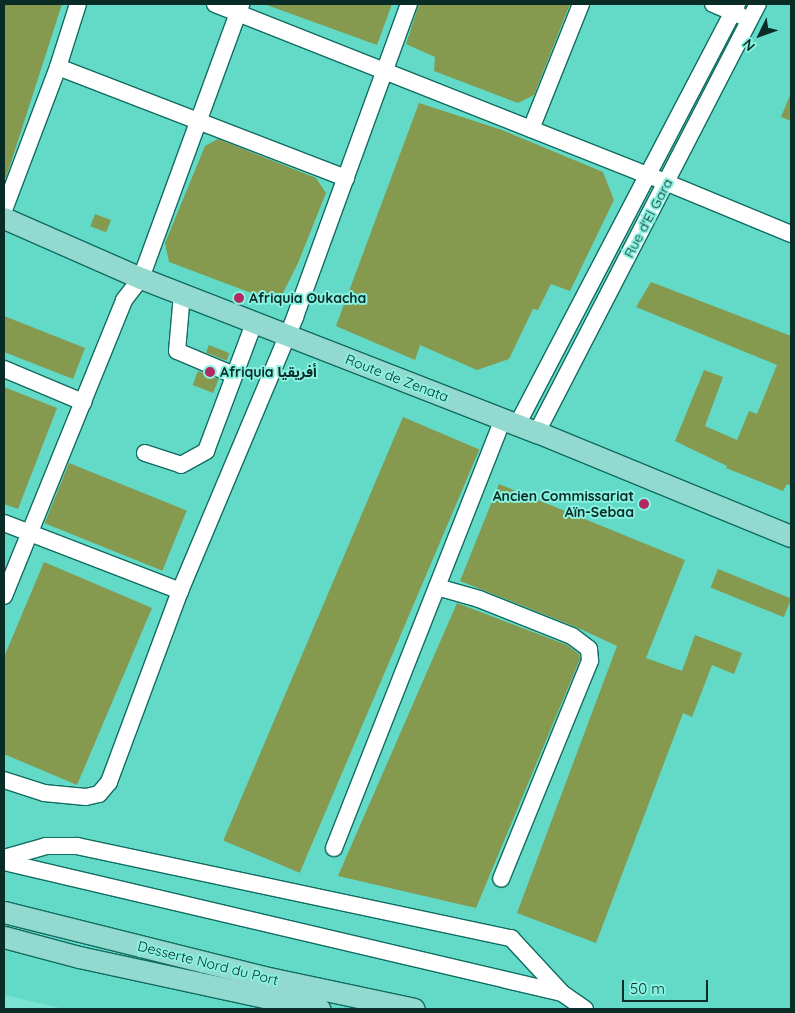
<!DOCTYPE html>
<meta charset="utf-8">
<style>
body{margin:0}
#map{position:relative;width:795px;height:1013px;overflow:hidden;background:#7ae3d2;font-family:Quicksand,"Noto Sans Arabic",sans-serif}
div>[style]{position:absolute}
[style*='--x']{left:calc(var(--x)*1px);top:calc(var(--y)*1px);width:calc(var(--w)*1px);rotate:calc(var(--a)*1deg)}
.built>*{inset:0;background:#62dac7}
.pier>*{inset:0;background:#7ae3d2}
.building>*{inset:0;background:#85994f;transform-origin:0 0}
.roads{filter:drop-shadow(1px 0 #116c60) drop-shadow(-1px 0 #116c60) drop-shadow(0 1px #116c60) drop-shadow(0 -1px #116c60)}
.minor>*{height:16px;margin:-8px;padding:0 8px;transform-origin:8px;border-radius:8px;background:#fff}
.major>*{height:21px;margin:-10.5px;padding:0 10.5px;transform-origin:10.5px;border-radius:10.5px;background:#92d9cf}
.dots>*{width:14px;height:14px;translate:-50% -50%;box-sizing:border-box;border:2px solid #88f1df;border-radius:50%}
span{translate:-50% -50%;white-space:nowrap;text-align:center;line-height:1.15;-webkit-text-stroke:4px #88f1df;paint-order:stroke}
.street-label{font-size:14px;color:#092c27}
.poi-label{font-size:14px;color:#092c27;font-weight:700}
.left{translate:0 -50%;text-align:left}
.right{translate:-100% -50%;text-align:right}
.frame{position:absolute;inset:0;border:5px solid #092c27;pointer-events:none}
.north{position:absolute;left:735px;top:10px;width:50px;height:50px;-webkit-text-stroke:4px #88f1df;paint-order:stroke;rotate:228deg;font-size:14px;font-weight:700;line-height:20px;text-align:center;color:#092c27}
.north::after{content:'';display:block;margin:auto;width:18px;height:22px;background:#092c27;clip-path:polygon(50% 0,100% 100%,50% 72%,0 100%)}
.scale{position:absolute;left:622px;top:980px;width:86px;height:22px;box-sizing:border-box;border:2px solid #092c27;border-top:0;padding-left:6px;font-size:15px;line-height:18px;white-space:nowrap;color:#092c27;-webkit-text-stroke:4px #88f1df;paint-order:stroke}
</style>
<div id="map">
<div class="built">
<div style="clip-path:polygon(4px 4px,791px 4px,791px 1009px,64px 1009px,4px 995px)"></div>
</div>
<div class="pier">
<div style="clip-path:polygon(4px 995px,64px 1009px,4px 1009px)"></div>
</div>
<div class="building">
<div style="clip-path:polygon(4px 4px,62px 4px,6px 178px,4px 177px)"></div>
<div style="clip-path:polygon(264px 4px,392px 4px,377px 45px)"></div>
<div style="clip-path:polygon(419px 4px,570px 4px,534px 95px,518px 103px,434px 71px,435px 57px,406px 44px)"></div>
<div style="clip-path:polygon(791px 93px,791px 121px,781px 117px)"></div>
<div style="clip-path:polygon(419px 103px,502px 130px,603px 172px,614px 200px,570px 291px,551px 284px,538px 310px,533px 309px,509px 359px,477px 370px,420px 345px,415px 360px,336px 326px)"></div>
<div style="clip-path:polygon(218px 139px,316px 178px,326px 193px,298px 263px,283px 293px,265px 298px,169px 262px,165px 243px,205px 146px)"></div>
<div style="left:95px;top:214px;width:17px;height:13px;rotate:21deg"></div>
<div style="clip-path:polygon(651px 282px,791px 336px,791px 486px,787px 484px,783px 491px,726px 468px,727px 466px,675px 441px,704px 370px,723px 377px,705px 426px,737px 440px,749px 411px,757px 414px,777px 365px,636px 307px)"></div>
<div style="clip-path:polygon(4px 316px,85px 348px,73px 379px,4px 352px)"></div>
<div style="left:209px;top:345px;width:22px;height:8px;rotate:22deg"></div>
<div style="left:198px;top:371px;width:22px;height:15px;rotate:21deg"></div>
<div style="clip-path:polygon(4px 387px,57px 408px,18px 509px,4px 504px)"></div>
<div style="left:403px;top:417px;width:83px;height:460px;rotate:23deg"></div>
<div style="left:69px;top:463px;width:127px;height:65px;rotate:22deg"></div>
<div style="clip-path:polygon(499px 484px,685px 560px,646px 658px,682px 671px,695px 635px,742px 653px,734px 674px,712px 665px,692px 717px,683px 713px,596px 943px,517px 913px,617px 646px,576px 627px,460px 581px)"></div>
<div style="clip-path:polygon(44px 562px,152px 608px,77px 785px,4px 754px,4px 657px)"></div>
<div style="left:718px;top:569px;width:79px;height:20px;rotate:22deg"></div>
<div style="clip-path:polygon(457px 603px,567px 645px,579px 654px,580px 659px,476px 908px,338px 876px)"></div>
</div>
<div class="roads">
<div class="minor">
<div style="--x:215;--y:4;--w:466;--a:21.6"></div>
<div style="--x:648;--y:175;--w:155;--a:22.4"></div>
<div style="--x:713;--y:4;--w:30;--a:23"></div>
<div style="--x:58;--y:67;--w:309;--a:21.1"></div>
<div style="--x:531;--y:129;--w:135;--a:-68.2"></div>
<div style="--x:4;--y:210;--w:153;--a:-69.3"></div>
<div style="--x:58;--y:67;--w:66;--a:-72.4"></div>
<div style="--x:182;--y:294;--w:57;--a:95"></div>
<div style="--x:177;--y:351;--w:62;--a:22.8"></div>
<div style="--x:4;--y:369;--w:86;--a:22.7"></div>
<div style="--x:517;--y:425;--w:475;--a:-62.4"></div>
<div style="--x:537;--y:432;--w:482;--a:-62.7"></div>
<div style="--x:145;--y:453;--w:38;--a:18"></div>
<div style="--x:181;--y:465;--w:29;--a:-29"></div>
<div style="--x:206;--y:451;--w:137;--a:-69.4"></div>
<div style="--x:4;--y:523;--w:189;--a:21.1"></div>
<div style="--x:437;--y:587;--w:44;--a:15.9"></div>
<div style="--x:479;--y:599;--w:100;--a:21.7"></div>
<div style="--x:572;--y:636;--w:21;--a:37"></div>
<div style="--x:589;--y:649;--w:12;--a:85"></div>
<div style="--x:590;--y:661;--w:235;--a:112.2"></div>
<div style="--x:4;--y:596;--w:319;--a:-67.9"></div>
<div style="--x:124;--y:300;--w:28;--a:-52"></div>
<div style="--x:141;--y:278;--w:292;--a:-69.9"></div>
<div style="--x:4;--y:780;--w:42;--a:18"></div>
<div style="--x:44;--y:793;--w:42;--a:5.4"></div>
<div style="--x:86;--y:797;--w:13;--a:-13"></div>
<div style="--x:99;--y:794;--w:16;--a:-50"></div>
<div style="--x:109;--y:782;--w:204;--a:-69.6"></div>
<div style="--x:180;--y:591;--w:297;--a:-67.2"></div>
<div style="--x:295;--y:317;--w:333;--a:-70"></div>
<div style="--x:334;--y:848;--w:461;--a:-68.5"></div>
<div style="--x:4;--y:858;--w:44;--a:-15.9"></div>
<div style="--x:46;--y:846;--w:31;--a:0"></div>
<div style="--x:77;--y:846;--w:444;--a:12"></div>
<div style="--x:511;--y:938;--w:75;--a:47.2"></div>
<div style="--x:4;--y:862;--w:573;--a:13.21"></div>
<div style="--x:562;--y:993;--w:28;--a:35"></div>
</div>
<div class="major">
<div style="--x:4;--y:218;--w:150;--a:23.7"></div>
<div style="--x:141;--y:278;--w:425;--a:21.3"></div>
<div style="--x:537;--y:432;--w:274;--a:22.3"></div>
<div style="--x:4;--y:912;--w:268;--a:14"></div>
<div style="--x:264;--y:977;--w:153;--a:12"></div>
<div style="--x:4;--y:937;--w:78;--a:14.9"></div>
<div style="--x:79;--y:957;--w:246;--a:12.2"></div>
</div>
</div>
<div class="dots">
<div style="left:239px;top:298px;background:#b42861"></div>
<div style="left:210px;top:372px;background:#b42861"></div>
<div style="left:644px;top:504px;background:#b42861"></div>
</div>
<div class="street-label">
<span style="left:648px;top:218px;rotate:-62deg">Rue d'El Gara</span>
<span style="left:397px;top:378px;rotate:21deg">Route de Zenata</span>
<span style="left:208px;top:963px;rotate:14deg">Desserte Nord du Port</span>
</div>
<div class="poi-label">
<span class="left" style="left:249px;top:298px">Afriquia Oukacha</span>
<span class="left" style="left:220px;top:372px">Afriquia أفريقيا</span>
<span class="right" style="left:634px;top:504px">Ancien Commissariat<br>Aïn-Sebaa</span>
</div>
<div class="frame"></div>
<div class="north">N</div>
<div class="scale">50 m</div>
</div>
